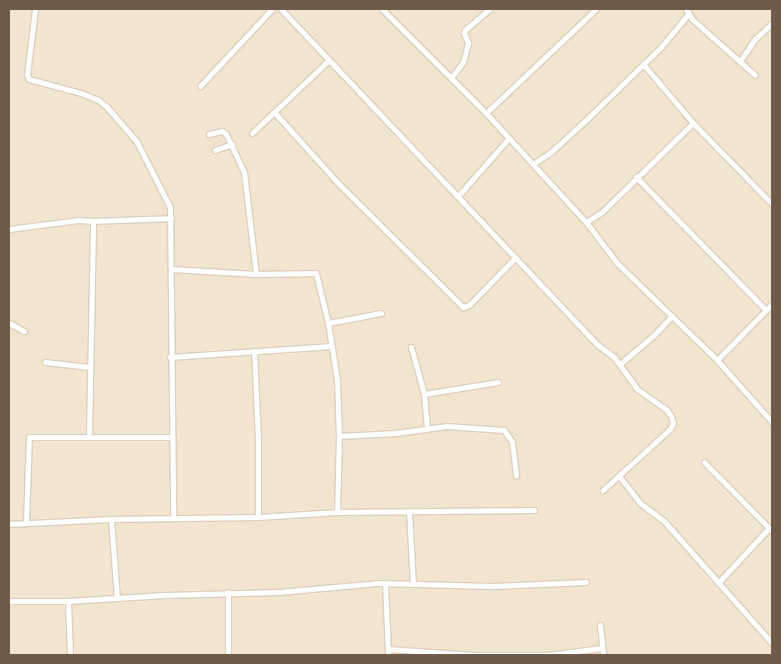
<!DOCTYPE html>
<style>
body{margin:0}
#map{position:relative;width:781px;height:664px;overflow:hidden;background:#faf3e1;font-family:Ubuntu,sans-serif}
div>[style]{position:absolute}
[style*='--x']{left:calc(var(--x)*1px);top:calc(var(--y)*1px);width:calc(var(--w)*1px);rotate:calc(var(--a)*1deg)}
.residential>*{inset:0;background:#f1e5d0;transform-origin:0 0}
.roads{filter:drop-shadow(1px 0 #ddcfbd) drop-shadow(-1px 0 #ddcfbd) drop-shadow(0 1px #ddcfbd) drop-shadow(0 -1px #ddcfbd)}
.minor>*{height:5px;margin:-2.5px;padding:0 2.5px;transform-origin:2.5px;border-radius:2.5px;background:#fff}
span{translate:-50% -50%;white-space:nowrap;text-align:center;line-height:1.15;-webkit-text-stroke:4px #fdf6e6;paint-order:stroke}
.frame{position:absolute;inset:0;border:10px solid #6f5b4a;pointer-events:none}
</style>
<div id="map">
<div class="residential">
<div style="left:9px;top:9px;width:763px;height:646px"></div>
</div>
<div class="roads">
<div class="minor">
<div style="--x:35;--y:9;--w:66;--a:96.9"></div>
<div style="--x:27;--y:75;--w:4;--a:63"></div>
<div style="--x:29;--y:79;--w:54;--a:15.1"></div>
<div style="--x:81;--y:93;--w:18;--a:22"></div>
<div style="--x:98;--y:100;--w:11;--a:38"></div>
<div style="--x:107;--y:107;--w:46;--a:49.4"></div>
<div style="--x:137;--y:142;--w:73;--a:63.1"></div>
<div style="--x:170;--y:207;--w:311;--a:89.4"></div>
<div style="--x:281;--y:9;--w:462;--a:46.7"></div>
<div style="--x:598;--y:345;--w:20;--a:37"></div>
<div style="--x:614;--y:357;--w:39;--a:54"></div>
<div style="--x:637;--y:389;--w:37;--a:35"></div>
<div style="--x:667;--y:410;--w:7;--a:56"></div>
<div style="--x:671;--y:416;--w:7;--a:74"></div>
<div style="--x:673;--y:423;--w:7;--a:117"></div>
<div style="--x:670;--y:429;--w:91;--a:137.7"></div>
<div style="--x:382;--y:9;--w:147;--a:45"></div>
<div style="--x:486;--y:113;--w:148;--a:47.5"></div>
<div style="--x:586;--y:222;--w:51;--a:52.9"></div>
<div style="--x:617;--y:263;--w:139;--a:44.1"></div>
<div style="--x:717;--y:360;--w:83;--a:48.4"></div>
<div style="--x:686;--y:9;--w:12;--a:59"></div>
<div style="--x:692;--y:19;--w:84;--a:41.6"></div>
<div style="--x:740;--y:61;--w:27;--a:-56"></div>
<div style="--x:755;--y:39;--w:23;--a:-43"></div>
<div style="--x:643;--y:64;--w:77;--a:49.7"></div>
<div style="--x:693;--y:123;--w:113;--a:45.7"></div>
<div style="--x:451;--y:78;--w:20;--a:-53"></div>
<div style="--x:463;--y:62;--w:20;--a:-75"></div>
<div style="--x:468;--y:43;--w:11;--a:-112"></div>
<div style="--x:464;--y:33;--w:3;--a:-72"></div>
<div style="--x:465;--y:30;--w:32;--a:-41"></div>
<div style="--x:200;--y:86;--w:105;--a:-46.9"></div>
<div style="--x:275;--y:113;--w:96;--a:48"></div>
<div style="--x:339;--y:184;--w:175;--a:44.8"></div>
<div style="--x:463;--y:307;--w:6;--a:-18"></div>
<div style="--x:469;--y:305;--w:66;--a:-45.6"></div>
<div style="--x:486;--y:113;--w:151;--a:-43.4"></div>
<div style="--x:252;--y:133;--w:105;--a:-43.5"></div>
<div style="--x:209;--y:134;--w:13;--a:-13"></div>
<div style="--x:222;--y:131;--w:5;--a:37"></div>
<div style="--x:226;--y:134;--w:42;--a:64.7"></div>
<div style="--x:244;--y:172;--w:103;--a:83.3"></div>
<div style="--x:215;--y:150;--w:18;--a:-19"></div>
<div style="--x:533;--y:164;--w:22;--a:-34"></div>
<div style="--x:551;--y:152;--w:52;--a:-42.6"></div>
<div style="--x:589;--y:117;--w:100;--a:-44.2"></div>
<div style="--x:661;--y:47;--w:44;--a:-50.5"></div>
<div style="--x:636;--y:177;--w:186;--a:45.7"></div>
<div style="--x:458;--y:196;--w:77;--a:-48.7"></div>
<div style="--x:586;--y:222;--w:19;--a:-32"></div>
<div style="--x:602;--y:212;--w:127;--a:-44.4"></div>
<div style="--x:9;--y:229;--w:70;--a:-7.4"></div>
<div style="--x:78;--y:220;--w:15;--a:4"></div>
<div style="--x:171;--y:269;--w:85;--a:3.4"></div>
<div style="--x:256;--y:274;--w:60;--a:-1"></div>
<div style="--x:316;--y:273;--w:51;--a:76.5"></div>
<div style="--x:328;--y:323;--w:58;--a:81"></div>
<div style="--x:337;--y:380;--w:56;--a:88"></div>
<div style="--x:339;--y:436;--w:76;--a:91.5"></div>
<div style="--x:9;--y:323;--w:17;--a:28"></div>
<div style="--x:328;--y:323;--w:54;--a:-10.7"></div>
<div style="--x:411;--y:347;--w:49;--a:74.5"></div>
<div style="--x:424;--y:394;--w:33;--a:85"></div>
<div style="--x:254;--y:351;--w:87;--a:87.4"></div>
<div style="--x:258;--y:438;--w:79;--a:90"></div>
<div style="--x:170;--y:357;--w:162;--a:-3.9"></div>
<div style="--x:717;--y:360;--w:78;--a:-45.5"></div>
<div style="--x:45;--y:362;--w:45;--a:6.3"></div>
<div style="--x:620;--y:364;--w:46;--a:-40.6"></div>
<div style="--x:655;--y:334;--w:25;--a:-47"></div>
<div style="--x:424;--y:394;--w:75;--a:-9.2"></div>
<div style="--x:89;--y:435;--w:214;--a:-88.9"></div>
<div style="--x:93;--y:221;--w:78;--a:-2.2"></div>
<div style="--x:339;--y:436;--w:57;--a:-3"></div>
<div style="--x:396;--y:433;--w:51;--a:-7.8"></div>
<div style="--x:447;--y:426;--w:57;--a:4"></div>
<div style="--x:504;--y:430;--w:14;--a:56"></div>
<div style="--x:512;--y:442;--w:34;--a:83"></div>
<div style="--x:704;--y:462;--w:97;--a:45.4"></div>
<div style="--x:619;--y:476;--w:34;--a:52"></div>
<div style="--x:640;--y:503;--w:30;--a:37"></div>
<div style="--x:664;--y:521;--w:163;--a:48.5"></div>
<div style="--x:409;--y:511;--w:73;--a:86.9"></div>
<div style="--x:111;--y:519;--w:79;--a:85.7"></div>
<div style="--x:26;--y:522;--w:85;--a:-88"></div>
<div style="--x:29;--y:437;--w:142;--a:0"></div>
<div style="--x:9;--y:524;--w:102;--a:-2.8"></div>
<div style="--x:111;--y:519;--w:147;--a:-0.8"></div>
<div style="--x:258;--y:517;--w:79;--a:-3.6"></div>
<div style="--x:337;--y:512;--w:197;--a:-0.6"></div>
<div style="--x:385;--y:583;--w:72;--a:87.6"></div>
<div style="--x:718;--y:583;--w:75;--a:-47.2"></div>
<div style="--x:228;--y:592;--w:63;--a:90"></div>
<div style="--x:9;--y:601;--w:59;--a:0"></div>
<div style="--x:68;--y:601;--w:97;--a:-3.5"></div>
<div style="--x:165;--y:595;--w:114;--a:-1.5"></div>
<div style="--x:279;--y:592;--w:98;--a:-5.2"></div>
<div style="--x:377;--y:583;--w:116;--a:1.5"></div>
<div style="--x:493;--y:586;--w:93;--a:-2.5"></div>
<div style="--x:68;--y:601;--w:54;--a:87.9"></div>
<div style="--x:600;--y:625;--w:30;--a:84"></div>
<div style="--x:388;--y:649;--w:86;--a:4"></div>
<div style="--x:474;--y:655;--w:74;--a:0"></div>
<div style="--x:548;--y:655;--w:54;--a:-7.4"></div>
</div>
</div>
<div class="frame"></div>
</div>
